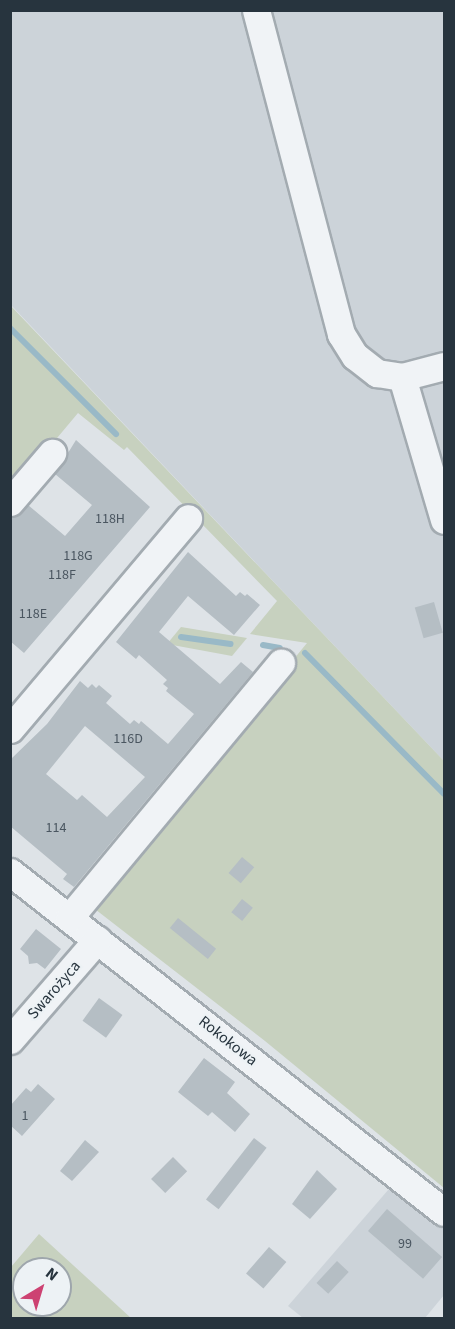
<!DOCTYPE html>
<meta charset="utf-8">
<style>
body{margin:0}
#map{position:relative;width:455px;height:1329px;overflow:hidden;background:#dee3e7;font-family:"Source Sans 3",sans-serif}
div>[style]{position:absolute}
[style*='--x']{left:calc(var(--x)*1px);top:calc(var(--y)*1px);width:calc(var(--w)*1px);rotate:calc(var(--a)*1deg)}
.built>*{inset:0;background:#ccd3d9}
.green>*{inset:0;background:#c7d1bf}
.stream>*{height:6px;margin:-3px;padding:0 3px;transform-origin:3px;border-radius:3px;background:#99b9c7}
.building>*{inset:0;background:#b5bec4;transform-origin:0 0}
.roads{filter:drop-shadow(2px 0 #a3abb1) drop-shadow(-2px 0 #a3abb1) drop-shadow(0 2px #a3abb1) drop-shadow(0 -2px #a3abb1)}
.minor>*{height:27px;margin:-13.5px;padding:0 13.5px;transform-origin:13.5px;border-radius:13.5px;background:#f0f3f6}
span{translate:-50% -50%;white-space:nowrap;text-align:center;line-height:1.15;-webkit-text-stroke:4.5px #edf2f5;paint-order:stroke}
.number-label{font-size:14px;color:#4a5660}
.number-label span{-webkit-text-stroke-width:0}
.street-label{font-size:16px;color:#27343e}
.frame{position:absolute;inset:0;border:12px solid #27343e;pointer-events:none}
.north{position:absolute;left:12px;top:1257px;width:60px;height:60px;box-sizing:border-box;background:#edf2f5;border:2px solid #9ea6ac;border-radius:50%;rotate:38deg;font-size:16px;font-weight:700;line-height:24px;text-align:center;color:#27343e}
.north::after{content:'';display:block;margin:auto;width:21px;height:27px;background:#cd4272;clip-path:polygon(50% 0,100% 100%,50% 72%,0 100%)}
</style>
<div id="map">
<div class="built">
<div style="clip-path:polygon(11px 11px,444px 11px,444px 761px,11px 305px)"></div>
<div style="clip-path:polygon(395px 1182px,444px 1221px,444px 1295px,425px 1318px,303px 1318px,288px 1306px)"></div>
</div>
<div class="green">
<div style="clip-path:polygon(10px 305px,444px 761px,444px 1188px,265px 1041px,91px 906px,307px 643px,250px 634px,277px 601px,127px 447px,124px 450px,78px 413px,11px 493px)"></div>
<div style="clip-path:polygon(181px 627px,247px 638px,232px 656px,167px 644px)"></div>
<div style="clip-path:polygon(evenodd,39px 1234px,131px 1318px,11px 1318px,11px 1267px,39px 1234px,24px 1269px,60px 1269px,60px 1305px,24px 1305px,24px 1269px)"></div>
</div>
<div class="stream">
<div style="--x:10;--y:328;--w:150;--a:45"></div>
<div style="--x:181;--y:637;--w:50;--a:8"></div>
<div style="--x:263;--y:645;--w:17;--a:10"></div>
<div style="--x:305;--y:653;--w:198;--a:45.4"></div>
</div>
<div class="building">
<div style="clip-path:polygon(76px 440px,150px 507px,24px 653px,10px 641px,10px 517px,28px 505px,65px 536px,92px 505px,55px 474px)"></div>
<div style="clip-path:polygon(evenodd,188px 552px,236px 596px,240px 592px,245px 596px,247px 594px,260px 605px,234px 635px,188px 596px,159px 632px,220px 684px,241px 662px,253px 672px,74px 887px,63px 879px,67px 874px,10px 826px,10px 760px,47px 724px,80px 681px,88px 688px,92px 684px,96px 688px,99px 685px,112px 696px,106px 703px,130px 724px,134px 720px,139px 724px,141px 721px,168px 744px,194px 714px,166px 691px,168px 688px,163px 684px,167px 680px,139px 655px,136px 659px,116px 642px,188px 552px,85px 726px,145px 777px,107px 817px,82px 795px,77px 800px,46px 774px,85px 726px)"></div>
<div style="left:434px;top:602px;width:32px;height:20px;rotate:74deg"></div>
<div style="left:242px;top:857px;width:16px;height:21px;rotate:40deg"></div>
<div style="left:242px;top:899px;width:14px;height:17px;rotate:39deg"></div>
<div style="left:178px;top:918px;width:49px;height:13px;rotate:39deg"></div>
<div style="clip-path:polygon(36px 929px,61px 949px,45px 969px,37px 963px,29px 964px,28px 956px,20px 949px)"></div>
<div style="left:99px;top:998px;width:29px;height:28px;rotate:36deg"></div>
<div style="clip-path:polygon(204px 1058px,235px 1082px,227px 1093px,250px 1114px,235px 1132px,212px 1112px,208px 1116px,178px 1092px)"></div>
<div style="clip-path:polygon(38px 1084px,55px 1099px,22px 1136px,10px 1125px,10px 1106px,26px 1088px,31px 1092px)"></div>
<div style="left:254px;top:1138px;width:16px;height:78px;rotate:38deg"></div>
<div style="clip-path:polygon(85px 1140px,99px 1152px,72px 1181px,60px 1171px)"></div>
<div style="left:173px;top:1157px;width:20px;height:31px;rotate:45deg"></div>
<div style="clip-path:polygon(317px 1170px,337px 1189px,310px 1219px,292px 1204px)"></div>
<div style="left:387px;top:1209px;width:73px;height:29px;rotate:41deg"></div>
<div style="left:269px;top:1247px;width:23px;height:35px;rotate:41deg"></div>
<div style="left:337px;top:1261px;width:16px;height:30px;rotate:43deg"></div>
</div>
<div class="roads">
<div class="minor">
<div style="--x:256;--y:10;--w:335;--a:75.3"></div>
<div style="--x:341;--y:334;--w:26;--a:58"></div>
<div style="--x:355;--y:356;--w:28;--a:38"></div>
<div style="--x:377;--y:373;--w:25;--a:9"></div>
<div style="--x:402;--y:377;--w:43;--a:-14.7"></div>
<div style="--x:402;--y:377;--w:149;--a:73.6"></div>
<div style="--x:10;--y:502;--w:65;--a:-49.4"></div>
<div style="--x:10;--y:729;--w:276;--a:-49.8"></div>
<div style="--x:10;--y:872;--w:551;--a:38.08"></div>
<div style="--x:69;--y:918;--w:332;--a:-50.3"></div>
<div style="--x:10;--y:1040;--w:133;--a:-49"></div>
</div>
</div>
<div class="number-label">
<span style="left:110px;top:519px">118H</span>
<span style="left:78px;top:556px">118G</span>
<span style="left:62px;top:575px">118F</span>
<span style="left:33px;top:614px">118E</span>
<span style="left:128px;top:739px">116D</span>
<span style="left:56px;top:828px">114</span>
<span style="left:25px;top:1116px">1</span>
<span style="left:405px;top:1244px">99</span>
</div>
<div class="street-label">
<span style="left:54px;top:990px;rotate:-49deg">Swarożyca</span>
<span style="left:228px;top:1041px;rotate:38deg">Rokokowa</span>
</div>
<div class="frame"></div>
<div class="north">N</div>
</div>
